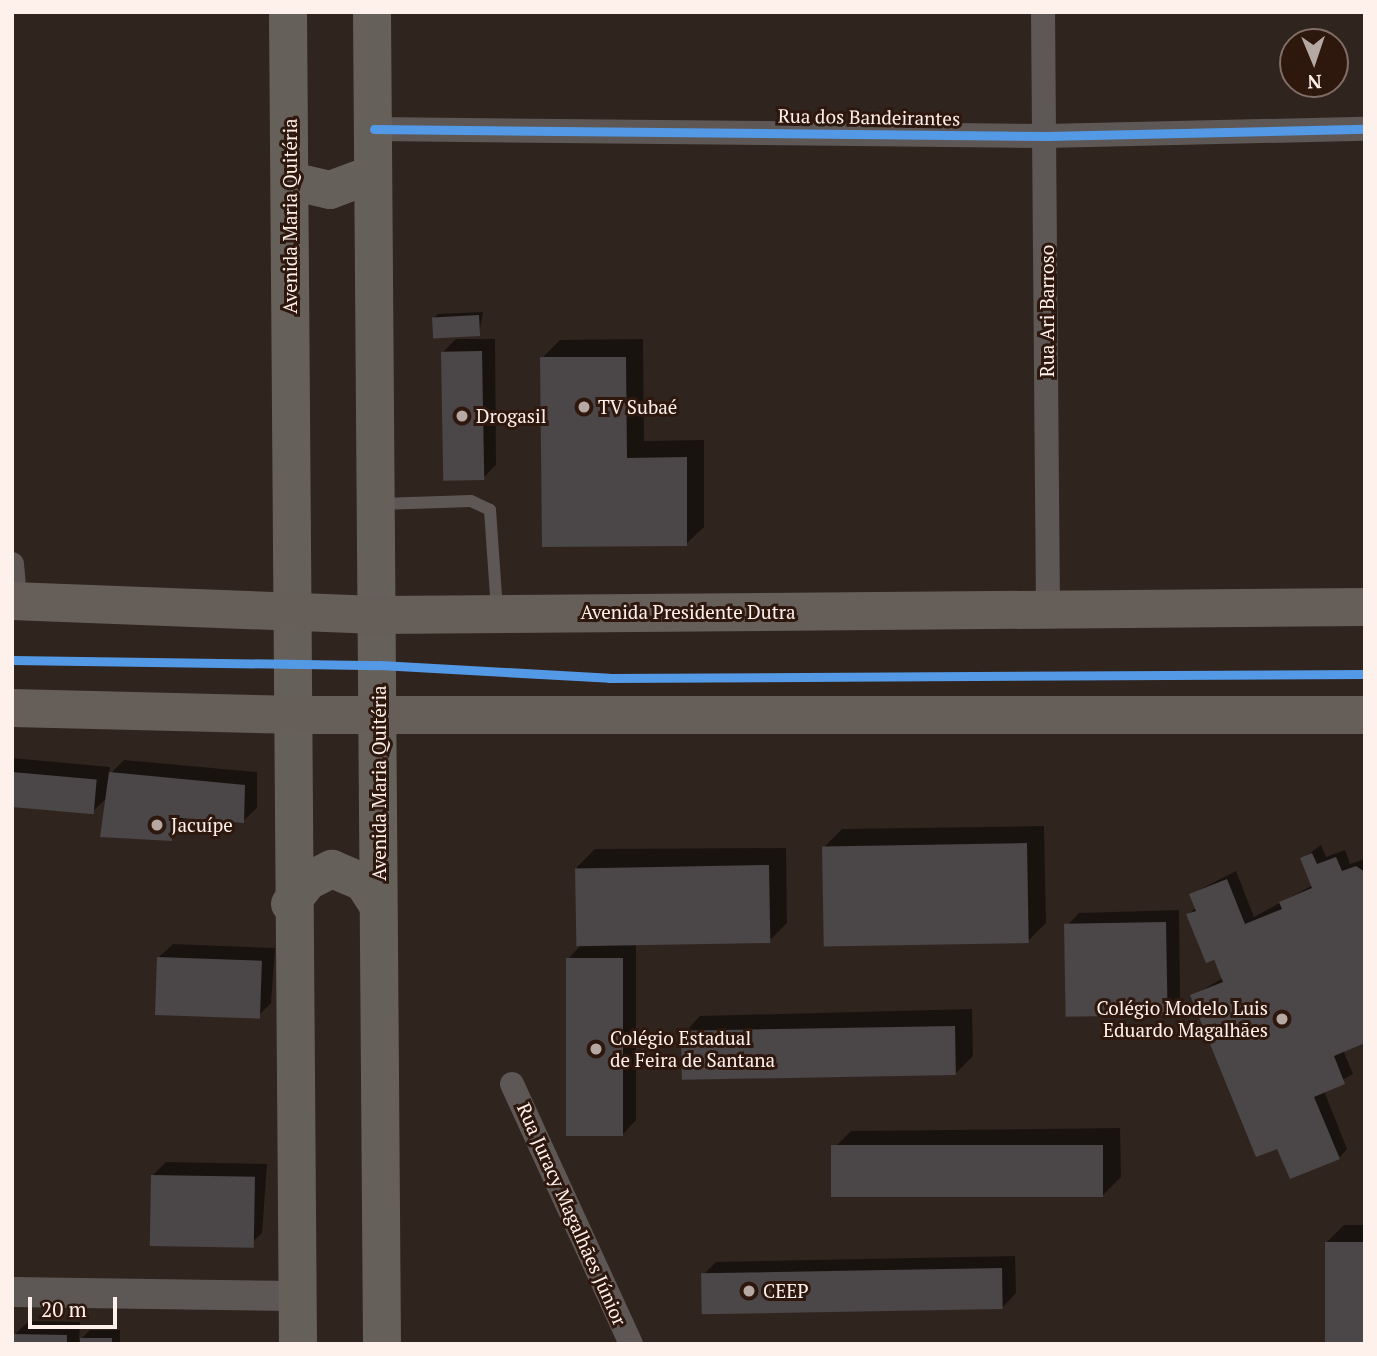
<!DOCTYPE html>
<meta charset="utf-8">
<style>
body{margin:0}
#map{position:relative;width:1377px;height:1356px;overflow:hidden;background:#30241e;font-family:"PT Serif",serif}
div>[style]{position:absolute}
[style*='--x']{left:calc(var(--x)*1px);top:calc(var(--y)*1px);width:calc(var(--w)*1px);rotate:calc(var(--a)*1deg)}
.shadow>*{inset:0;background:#0007}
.building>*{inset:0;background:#4b4648;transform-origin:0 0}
.service>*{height:12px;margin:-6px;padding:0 6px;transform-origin:6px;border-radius:6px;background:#5d5855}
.minor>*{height:24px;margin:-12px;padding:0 12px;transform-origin:12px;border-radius:12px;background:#5d5855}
.tertiary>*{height:30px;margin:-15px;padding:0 15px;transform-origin:15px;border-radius:15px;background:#5d5855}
.primary>*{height:38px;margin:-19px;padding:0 19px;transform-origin:19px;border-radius:19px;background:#66605b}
.trunk>*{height:38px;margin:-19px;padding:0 19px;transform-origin:19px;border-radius:19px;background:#655e59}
.cycleway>*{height:9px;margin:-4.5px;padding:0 4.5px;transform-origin:4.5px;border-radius:4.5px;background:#5399e6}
.dots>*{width:19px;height:19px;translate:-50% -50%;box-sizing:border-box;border:4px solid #2e170d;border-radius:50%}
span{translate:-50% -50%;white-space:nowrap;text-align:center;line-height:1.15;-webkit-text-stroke:6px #2e170d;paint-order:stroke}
.street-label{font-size:19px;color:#fef1eb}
.poi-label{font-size:19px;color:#fef1eb}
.left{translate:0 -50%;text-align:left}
.right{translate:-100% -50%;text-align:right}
.frame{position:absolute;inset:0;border:14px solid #fef1eb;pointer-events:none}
.north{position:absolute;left:1279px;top:28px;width:70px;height:70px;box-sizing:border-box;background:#2e170d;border:2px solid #816e66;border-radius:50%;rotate:178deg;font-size:19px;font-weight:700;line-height:28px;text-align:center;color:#fef1eb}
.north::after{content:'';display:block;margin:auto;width:24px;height:32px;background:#b6a9a3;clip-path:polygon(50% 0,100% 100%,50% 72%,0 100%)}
.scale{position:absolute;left:28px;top:1297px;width:89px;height:32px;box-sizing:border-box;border:4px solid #fef1eb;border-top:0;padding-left:9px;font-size:21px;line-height:24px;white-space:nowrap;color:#fef1eb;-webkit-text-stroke:5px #2e170d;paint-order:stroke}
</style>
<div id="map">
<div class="shadow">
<div style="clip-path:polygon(483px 312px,479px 334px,434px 318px,438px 314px)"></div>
<div style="clip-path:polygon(456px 339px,495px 339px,496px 465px,483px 478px,443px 352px)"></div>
<div style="clip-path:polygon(643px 339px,644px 441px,704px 440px,704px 527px,686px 544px,542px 358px,560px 340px)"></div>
<div style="clip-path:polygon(12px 758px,110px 767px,109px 775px,124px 760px,257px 772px,257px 808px,243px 821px,184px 816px,171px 839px,108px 797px,94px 810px,12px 805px)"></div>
<div style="clip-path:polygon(1044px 826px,1046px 923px,1028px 941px,824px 847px,842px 829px)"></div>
<div style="clip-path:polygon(1321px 845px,1326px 857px,1345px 850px,1350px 864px,1365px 859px,1365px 1041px,1343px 1050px,1353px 1074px,1324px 1091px,1347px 1149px,1339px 1158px,1278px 1146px,1192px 996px,1223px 978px,1188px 915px,1196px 907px,1191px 894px,1236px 871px,1254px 917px,1313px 885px,1302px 859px)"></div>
<div style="clip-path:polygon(786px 848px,787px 923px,769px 941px,636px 942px,636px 1120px,623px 1134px,568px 959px,584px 942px,577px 867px,595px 849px)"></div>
<div style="clip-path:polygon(1179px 910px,1180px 1000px,1167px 1013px,1066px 927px,1079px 913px)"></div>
<div style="clip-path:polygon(173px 944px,275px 948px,271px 1003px,257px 1017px,159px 957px)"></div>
<div style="clip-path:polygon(972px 1009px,973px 1056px,955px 1074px,683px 1034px,700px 1016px)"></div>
<div style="clip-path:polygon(1120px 1128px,1121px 1177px,1103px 1195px,833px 1149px,851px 1131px)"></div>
<div style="clip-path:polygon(166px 1162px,267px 1164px,262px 1233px,248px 1246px,153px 1175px)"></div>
<div style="clip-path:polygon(1344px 1225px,1365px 1225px,1365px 1344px,1326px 1243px)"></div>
<div style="clip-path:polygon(1015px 1256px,1016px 1293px,1003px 1307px,703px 1275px,716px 1262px)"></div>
<div style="clip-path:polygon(12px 1319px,13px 1336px,29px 1321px,80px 1322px,79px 1341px,90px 1330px,120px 1330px,120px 1344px,12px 1344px)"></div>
</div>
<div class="building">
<div style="left:479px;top:315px;width:21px;height:47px;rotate:87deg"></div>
<div style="left:482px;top:351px;width:129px;height:41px;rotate:89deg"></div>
<div style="clip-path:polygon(540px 357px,626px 357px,627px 458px,687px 457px,687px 546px,542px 547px)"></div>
<div style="left:12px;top:772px;width:85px;height:35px;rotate:5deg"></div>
<div style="clip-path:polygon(109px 772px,245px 785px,244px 823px,171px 817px,172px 841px,100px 837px)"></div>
<div style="left:1027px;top:843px;width:100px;height:205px;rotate:89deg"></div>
<div style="clip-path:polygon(1312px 853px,1317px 864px,1336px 857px,1342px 871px,1356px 866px,1365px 872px,1365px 1043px,1334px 1056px,1345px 1084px,1314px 1097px,1340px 1159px,1290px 1179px,1277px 1149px,1256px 1157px,1190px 995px,1223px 982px,1214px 960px,1206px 963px,1186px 914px,1196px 911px,1189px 894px,1227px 879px,1245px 924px,1282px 909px,1279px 902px,1312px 888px,1300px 858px)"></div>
<div style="left:769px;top:865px;width:78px;height:194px;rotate:89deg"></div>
<div style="left:1166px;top:922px;width:93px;height:102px;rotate:89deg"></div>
<div style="left:157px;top:957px;width:105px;height:58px;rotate:2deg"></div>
<div style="left:566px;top:958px;width:57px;height:178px"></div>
<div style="left:955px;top:1026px;width:49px;height:274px;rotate:89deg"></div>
<div style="left:1103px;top:1145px;width:52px;height:272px;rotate:90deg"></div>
<div style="left:151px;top:1175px;width:104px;height:71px;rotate:1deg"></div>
<div style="left:1325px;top:1242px;width:40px;height:102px"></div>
<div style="left:1002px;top:1268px;width:41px;height:301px;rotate:89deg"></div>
<div style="left:13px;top:1334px;width:54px;height:10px;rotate:1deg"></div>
<div style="left:80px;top:1338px;width:32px;height:6px"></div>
</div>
<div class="service">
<div style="--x:380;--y:504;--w:91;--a:-1.9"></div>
<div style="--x:471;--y:501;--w:21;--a:25"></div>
<div style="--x:490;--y:510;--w:99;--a:86"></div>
</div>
<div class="minor">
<div style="--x:1043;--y:12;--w:598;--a:89.52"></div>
<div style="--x:374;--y:129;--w:672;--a:0.6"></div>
<div style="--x:1046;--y:136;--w:319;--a:-1.3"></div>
<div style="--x:12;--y:564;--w:38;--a:85"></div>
<div style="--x:512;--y:1084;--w:286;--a:65.4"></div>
</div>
<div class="tertiary">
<div style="--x:12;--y:1292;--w:285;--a:0.8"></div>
</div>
<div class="primary">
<div style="--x:288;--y:12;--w:1332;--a:89.57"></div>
<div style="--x:372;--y:12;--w:1332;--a:89.57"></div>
<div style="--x:291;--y:181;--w:40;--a:13"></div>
<div style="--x:330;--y:190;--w:46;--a:-20.4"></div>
<div style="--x:290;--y:904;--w:29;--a:-52"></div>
<div style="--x:308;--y:881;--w:27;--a:-27"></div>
<div style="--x:332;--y:869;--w:34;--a:23"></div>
<div style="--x:363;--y:882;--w:27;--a:57"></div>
</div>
<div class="trunk">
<div style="--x:12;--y:601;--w:366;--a:2.2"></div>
<div style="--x:378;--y:615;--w:987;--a:-0.46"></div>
<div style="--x:12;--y:708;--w:278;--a:1.4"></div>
<div style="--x:290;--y:715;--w:1075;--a:0"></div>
</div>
<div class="cycleway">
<div style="--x:374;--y:129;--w:672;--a:0.6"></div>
<div style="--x:1046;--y:136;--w:319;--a:-1.3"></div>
<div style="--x:12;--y:660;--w:368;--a:0.8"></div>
<div style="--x:380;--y:665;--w:229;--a:3.2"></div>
<div style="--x:609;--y:678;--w:756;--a:-0.3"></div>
</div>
<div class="dots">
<div style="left:584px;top:407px;background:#b6a9a3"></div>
<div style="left:462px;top:416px;background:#b6a9a3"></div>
<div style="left:157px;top:825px;background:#b6a9a3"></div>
<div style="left:1282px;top:1019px;background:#b6a9a3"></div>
<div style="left:596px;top:1049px;background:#b6a9a3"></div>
<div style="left:749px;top:1291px;background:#b6a9a3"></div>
</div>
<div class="street-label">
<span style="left:869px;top:117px;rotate:1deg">Rua dos Bandeirantes</span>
<span style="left:290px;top:216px;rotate:-90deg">Avenida Maria Quitéria</span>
<span style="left:1047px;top:311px;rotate:-90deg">Rua Ari Barroso</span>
<span style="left:688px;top:612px">Avenida Presidente Dutra</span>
<span style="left:379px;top:783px;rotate:-90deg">Avenida Maria Quitéria</span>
<span style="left:572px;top:1214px;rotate:66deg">Rua Juracy Magalhães Júnior</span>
</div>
<div class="poi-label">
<span class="left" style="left:598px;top:407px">TV Subaé</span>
<span class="left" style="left:476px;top:416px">Drogasil</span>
<span class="left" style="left:171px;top:825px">Jacuípe</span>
<span class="right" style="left:1268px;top:1019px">Colégio Modelo Luis<br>Eduardo Magalhães</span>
<span class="left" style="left:610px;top:1049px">Colégio Estadual<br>de Feira de Santana</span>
<span class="left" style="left:763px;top:1291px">CEEP</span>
</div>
<div class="frame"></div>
<div class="north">N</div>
<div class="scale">20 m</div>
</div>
